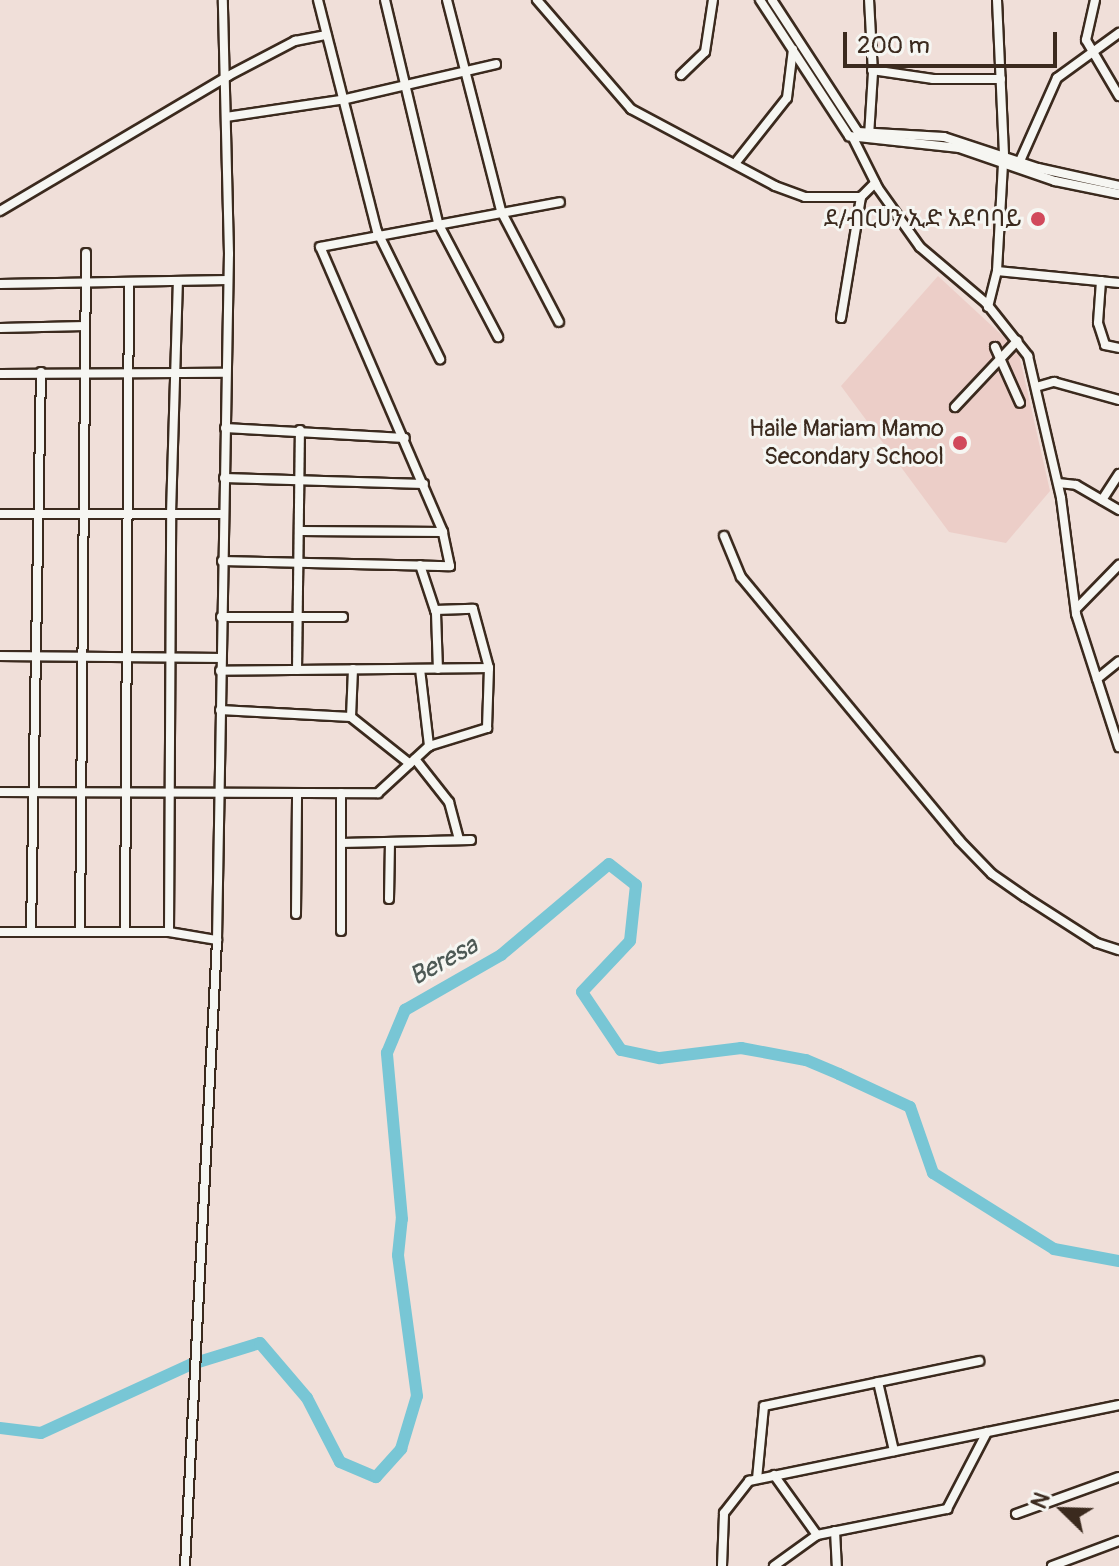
<!DOCTYPE html>
<meta charset="utf-8">
<style>
body{margin:0}
#map{position:relative;width:1119px;height:1566px;overflow:hidden;background:#f0dfd9;font-family:Pangolin,"Noto Sans Ethiopic",sans-serif}
div>[style]{position:absolute}
[style*='--x']{left:calc(var(--x)*1px);top:calc(var(--y)*1px);width:calc(var(--w)*1px);rotate:calc(var(--a)*1deg)}
.built>*{inset:0;background:#eccec8}
.river>*{height:12px;margin:-6px;padding:0 6px;transform-origin:6px;border-radius:6px;background:#78c6d5}
.roads{filter:drop-shadow(2px 0 #3b2a1e) drop-shadow(-2px 0 #3b2a1e) drop-shadow(0 2px #3b2a1e) drop-shadow(0 -2px #3b2a1e)}
.minor>*{height:8px;margin:-4px;padding:0 4px;transform-origin:4px;border-radius:4px;background:#f6f6f2}
.dots>*{width:22px;height:22px;translate:-50% -50%;box-sizing:border-box;border:4px solid #f6f6f2;border-radius:50%}
span{translate:-50% -50%;white-space:nowrap;text-align:center;line-height:1.15;-webkit-text-stroke:6px #f6f6f2;paint-order:stroke}
.poi-label{font-size:24px;color:#3b2a1e}
.right{translate:-100% -50%;text-align:right}
.water-label{font-size:26px;color:#4d5955;font-style:italic}
.north{position:absolute;left:1023px;top:1470px;width:80px;height:80px;-webkit-text-stroke:6px #f6f6f2;paint-order:stroke;rotate:293deg;font-size:22px;font-weight:700;line-height:32px;text-align:center;color:#3b2a1e}
.north::after{content:'';display:block;margin:auto;width:28px;height:36px;background:#3b2a1e;clip-path:polygon(50% 0,100% 100%,50% 72%,0 100%)}
.scale{position:absolute;left:843px;top:32px;width:214px;height:36px;box-sizing:border-box;border:4px solid #3b2a1e;border-top:0;padding-left:10px;font-size:24px;line-height:28px;white-space:nowrap;color:#3b2a1e;-webkit-text-stroke:6px #f6f6f2;paint-order:stroke}
</style>
<div id="map">
<div class="built">
<div style="clip-path:polygon(938px 276px,1018px 350px,1050px 491px,1006px 543px,949px 532px,841px 386px)"></div>
</div>
<div class="river">
<div style="--x:0;--y:1428;--w:41;--a:7"></div>
<div style="--x:41;--y:1433;--w:166;--a:-24.6"></div>
<div style="--x:192;--y:1364;--w:71;--a:-17.2"></div>
<div style="--x:260;--y:1343;--w:72;--a:49.5"></div>
<div style="--x:307;--y:1398;--w:72;--a:62.7"></div>
<div style="--x:340;--y:1462;--w:39;--a:23"></div>
<div style="--x:376;--y:1477;--w:38;--a:-48"></div>
<div style="--x:401;--y:1449;--w:55;--a:-73.2"></div>
<div style="--x:417;--y:1396;--w:142;--a:-97.7"></div>
<div style="--x:398;--y:1255;--w:36;--a:-84"></div>
<div style="--x:402;--y:1219;--w:167;--a:-95.2"></div>
<div style="--x:387;--y:1053;--w:47;--a:-67.3"></div>
<div style="--x:405;--y:1010;--w:111;--a:-29.8"></div>
<div style="--x:501;--y:955;--w:141;--a:-40.1"></div>
<div style="--x:609;--y:864;--w:34;--a:38"></div>
<div style="--x:636;--y:885;--w:56;--a:96.1"></div>
<div style="--x:630;--y:941;--w:70;--a:133.3"></div>
<div style="--x:582;--y:992;--w:70;--a:56.1"></div>
<div style="--x:621;--y:1050;--w:40;--a:12"></div>
<div style="--x:660;--y:1058;--w:82;--a:-7"></div>
<div style="--x:741;--y:1048;--w:66;--a:10.5"></div>
<div style="--x:806;--y:1060;--w:36;--a:23"></div>
<div style="--x:839;--y:1074;--w:78;--a:24.9"></div>
<div style="--x:910;--y:1107;--w:70;--a:70.8"></div>
<div style="--x:933;--y:1173;--w:143;--a:32.1"></div>
<div style="--x:1054;--y:1249;--w:66;--a:10.5"></div>
</div>
<div class="roads">
<div class="minor">
<div style="--x:318;--y:0;--w:238;--a:75.7"></div>
<div style="--x:377;--y:231;--w:143;--a:63.8"></div>
<div style="--x:385;--y:0;--w:229;--a:76.6"></div>
<div style="--x:438;--y:223;--w:129;--a:62.2"></div>
<div style="--x:447;--y:0;--w:218;--a:75.6"></div>
<div style="--x:501;--y:211;--w:125;--a:62.4"></div>
<div style="--x:537;--y:0;--w:144;--a:49.2"></div>
<div style="--x:631;--y:109;--w:163;--a:28.1"></div>
<div style="--x:775;--y:186;--w:32;--a:20"></div>
<div style="--x:805;--y:197;--w:56;--a:0"></div>
<div style="--x:760;--y:0;--w:163;--a:56.8"></div>
<div style="--x:849;--y:136;--w:111;--a:6.2"></div>
<div style="--x:959;--y:148;--w:102;--a:19"></div>
<div style="--x:1055;--y:181;--w:65;--a:11.5"></div>
<div style="--x:772;--y:0;--w:158;--a:56.9"></div>
<div style="--x:858;--y:132;--w:86;--a:3.3"></div>
<div style="--x:944;--y:137;--w:99;--a:18.3"></div>
<div style="--x:1038;--y:168;--w:83;--a:12.5"></div>
<div style="--x:997;--y:0;--w:156;--a:87.4"></div>
<div style="--x:1095;--y:0;--w:41;--a:102.7"></div>
<div style="--x:1086;--y:40;--w:65;--a:59.5"></div>
<div style="--x:872;--y:70;--w:62;--a:8.4"></div>
<div style="--x:933;--y:79;--w:68;--a:0"></div>
<div style="--x:681;--y:75;--w:33;--a:-44"></div>
<div style="--x:705;--y:52;--w:53;--a:-81.3"></div>
<div style="--x:226;--y:117;--w:121;--a:-8.5"></div>
<div style="--x:346;--y:99;--w:154;--a:-13.1"></div>
<div style="--x:869;--y:136;--w:63;--a:-86.4"></div>
<div style="--x:873;--y:73;--w:73;--a:-93.1"></div>
<div style="--x:853;--y:138;--w:56;--a:63.4"></div>
<div style="--x:878;--y:188;--w:72;--a:54.6"></div>
<div style="--x:920;--y:247;--w:87;--a:40.3"></div>
<div style="--x:986;--y:303;--w:68;--a:51.6"></div>
<div style="--x:1028;--y:356;--w:146;--a:76.9"></div>
<div style="--x:1061;--y:498;--w:117;--a:82.6"></div>
<div style="--x:1076;--y:614;--w:140;--a:72.1"></div>
<div style="--x:737;--y:161;--w:80;--a:-51.6"></div>
<div style="--x:787;--y:98;--w:49;--a:-83"></div>
<div style="--x:1020;--y:161;--w:91;--a:-66"></div>
<div style="--x:1057;--y:78;--w:77;--a:-36"></div>
<div style="--x:0;--y:211;--w:265;--a:-30.6"></div>
<div style="--x:228;--y:76;--w:76;--a:-27.6"></div>
<div style="--x:295;--y:41;--w:32;--a:-11"></div>
<div style="--x:997;--y:271;--w:108;--a:-86.8"></div>
<div style="--x:1101;--y:281;--w:42;--a:94.1"></div>
<div style="--x:1098;--y:323;--w:23;--a:72"></div>
<div style="--x:1105;--y:345;--w:14;--a:12"></div>
<div style="--x:0;--y:284;--w:228;--a:-1"></div>
<div style="--x:988;--y:307;--w:37;--a:-76"></div>
<div style="--x:997;--y:271;--w:123;--a:5.6"></div>
<div style="--x:841;--y:318;--w:123;--a:-80.6"></div>
<div style="--x:861;--y:197;--w:20;--a:-45"></div>
<div style="--x:0;--y:328;--w:85;--a:-1.3"></div>
<div style="--x:995;--y:347;--w:61;--a:65.9"></div>
<div style="--x:0;--y:374;--w:226;--a:-0.3"></div>
<div style="--x:1036;--y:387;--w:19;--a:-16"></div>
<div style="--x:1054;--y:382;--w:67;--a:15.5"></div>
<div style="--x:955;--y:407;--w:91;--a:-46.8"></div>
<div style="--x:225;--y:428;--w:180;--a:3.2"></div>
<div style="--x:224;--y:478;--w:200;--a:1.7"></div>
<div style="--x:1058;--y:483;--w:18;--a:6"></div>
<div style="--x:1076;--y:485;--w:50;--a:30.2"></div>
<div style="--x:1102;--y:500;--w:31;--a:-57"></div>
<div style="--x:0;--y:514;--w:223;--a:0"></div>
<div style="--x:443;--y:532;--w:310;--a:-113.3"></div>
<div style="--x:320;--y:247;--w:244;--a:-10.6"></div>
<div style="--x:724;--y:536;--w:44;--a:67.5"></div>
<div style="--x:741;--y:577;--w:342;--a:50.3"></div>
<div style="--x:959;--y:840;--w:47;--a:45.9"></div>
<div style="--x:992;--y:874;--w:40;--a:34.9"></div>
<div style="--x:1025;--y:897;--w:85;--a:32.6"></div>
<div style="--x:1097;--y:943;--w:23;--a:18"></div>
<div style="--x:222;--y:561;--w:228;--a:1.3"></div>
<div style="--x:450;--y:566;--w:35;--a:-102"></div>
<div style="--x:443;--y:532;--w:143;--a:-179.6"></div>
<div style="--x:420;--y:565;--w:51;--a:71.6"></div>
<div style="--x:436;--y:613;--w:56;--a:88"></div>
<div style="--x:1076;--y:609;--w:62;--a:-45.7"></div>
<div style="--x:435;--y:610;--w:38;--a:-2"></div>
<div style="--x:473;--y:609;--w:61;--a:74.8"></div>
<div style="--x:221;--y:617;--w:122;--a:0"></div>
<div style="--x:0;--y:656;--w:220;--a:0.5"></div>
<div style="--x:420;--y:669;--w:78;--a:83.3"></div>
<div style="--x:297;--y:670;--w:240;--a:-89.3"></div>
<div style="--x:1097;--y:679;--w:28;--a:-39"></div>
<div style="--x:220;--y:710;--w:131;--a:3.1"></div>
<div style="--x:351;--y:717;--w:48;--a:-87.6"></div>
<div style="--x:351;--y:717;--w:75;--a:38.5"></div>
<div style="--x:415;--y:759;--w:55;--a:51.7"></div>
<div style="--x:449;--y:802;--w:39;--a:75"></div>
<div style="--x:0;--y:792;--w:378;--a:0.2"></div>
<div style="--x:378;--y:793;--w:69;--a:-42.7"></div>
<div style="--x:429;--y:746;--w:61;--a:-17.2"></div>
<div style="--x:487;--y:728;--w:60;--a:-88.1"></div>
<div style="--x:489;--y:668;--w:269;--a:179.4"></div>
<div style="--x:341;--y:793;--w:138;--a:90"></div>
<div style="--x:341;--y:843;--w:130;--a:-1.3"></div>
<div style="--x:389;--y:899;--w:57;--a:-89"></div>
<div style="--x:296;--y:914;--w:121;--a:-89.5"></div>
<div style="--x:125;--y:931;--w:649;--a:-89.65"></div>
<div style="--x:0;--y:932;--w:169;--a:0"></div>
<div style="--x:169;--y:932;--w:49;--a:9.5"></div>
<div style="--x:31;--y:932;--w:560;--a:-88.98"></div>
<div style="--x:80;--y:932;--w:679;--a:-89.49"></div>
<div style="--x:169;--y:932;--w:418;--a:-89.7"></div>
<div style="--x:171;--y:514;--w:232;--a:-88.3"></div>
<div style="--x:878;--y:1382;--w:71;--a:76.9"></div>
<div style="--x:774;--y:1475;--w:74;--a:54.4"></div>
<div style="--x:757;--y:1479;--w:73;--a:-84.5"></div>
<div style="--x:764;--y:1406;--w:220;--a:-11.8"></div>
<div style="--x:1016;--y:1514;--w:109;--a:-19.8"></div>
<div style="--x:835;--y:1531;--w:35;--a:87"></div>
<div style="--x:185;--y:1566;--w:627;--a:-87.07"></div>
<div style="--x:217;--y:940;--w:686;--a:-89"></div>
<div style="--x:229;--y:254;--w:254;--a:-91.4"></div>
<div style="--x:722;--y:1566;--w:53;--a:-87.8"></div>
<div style="--x:724;--y:1513;--w:41;--a:-52"></div>
<div style="--x:749;--y:1481;--w:378;--a:-11.6"></div>
<div style="--x:774;--y:1566;--w:53;--a:-35.8"></div>
<div style="--x:817;--y:1535;--w:133;--a:-11.3"></div>
<div style="--x:947;--y:1509;--w:87;--a:-62.5"></div>
<div style="--x:1052;--y:1566;--w:72;--a:-20.5"></div>
</div>
</div>
<div class="dots">
<div style="left:1038px;top:219px;background:#d1495b"></div>
<div style="left:960px;top:443px;background:#d1495b"></div>
</div>
<div class="poi-label">
<span class="right" style="left:1022px;top:219px">ደ/ብርሀን ኢድ አደባባይ</span>
<span class="right" style="left:944px;top:443px">Haile Mariam Mamo<br>Secondary School</span>
</div>
<div class="water-label">
<span style="left:444px;top:962px;rotate:-29deg">Beresa</span>
</div>
<div class="north">N</div>
<div class="scale">200 m</div>
</div>
